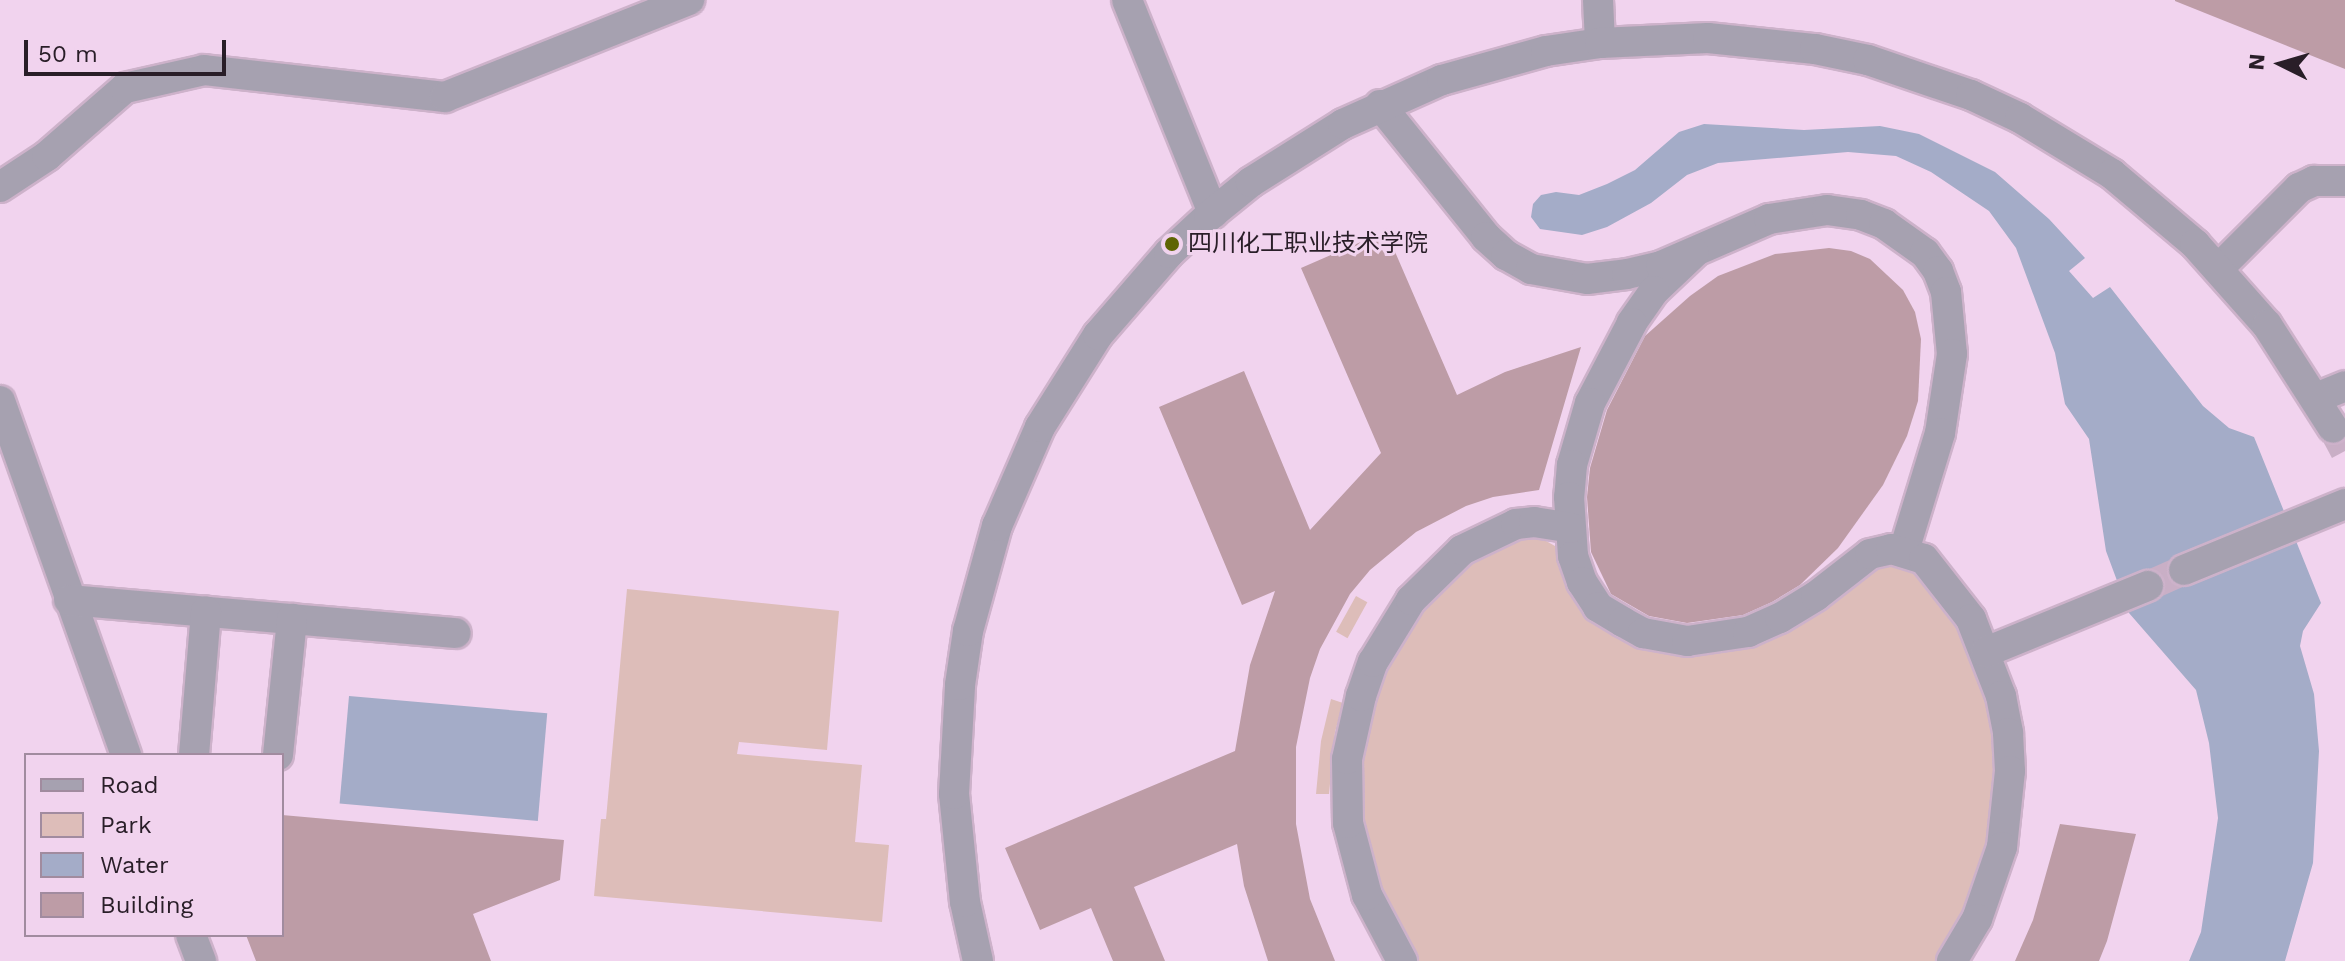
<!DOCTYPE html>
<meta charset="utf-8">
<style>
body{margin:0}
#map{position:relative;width:2345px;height:961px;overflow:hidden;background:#f1d3ee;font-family:"Work Sans","Noto Sans SC",sans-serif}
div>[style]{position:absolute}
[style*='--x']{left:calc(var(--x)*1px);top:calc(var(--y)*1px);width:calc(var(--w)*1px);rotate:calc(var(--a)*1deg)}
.green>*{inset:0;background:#ddbdb9;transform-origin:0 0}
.water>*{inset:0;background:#a4acc8;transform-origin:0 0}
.building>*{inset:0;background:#bd9ca6}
.minor-tunnel>*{height:30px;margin-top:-15px;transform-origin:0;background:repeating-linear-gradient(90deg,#c9afc6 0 30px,transparent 0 45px)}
.roads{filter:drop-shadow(2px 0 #cdb2ca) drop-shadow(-2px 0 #cdb2ca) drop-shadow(0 2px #cdb2ca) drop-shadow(0 -2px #cdb2ca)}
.minor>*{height:30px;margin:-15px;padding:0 15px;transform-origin:15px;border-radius:15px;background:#a6a1b0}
.dots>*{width:22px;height:22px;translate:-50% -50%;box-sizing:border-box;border:4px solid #f1d3ee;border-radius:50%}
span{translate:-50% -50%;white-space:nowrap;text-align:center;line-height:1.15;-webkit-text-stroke:6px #f1d3ee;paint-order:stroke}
.poi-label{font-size:24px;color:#291e28}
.left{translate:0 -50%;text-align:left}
.legend{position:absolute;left:24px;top:753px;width:260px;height:184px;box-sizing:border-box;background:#f1d3ee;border:2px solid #a18b9f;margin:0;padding:10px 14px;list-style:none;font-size:24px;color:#291e28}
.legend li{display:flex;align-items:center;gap:16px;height:40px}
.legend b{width:40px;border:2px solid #a18b9f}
.north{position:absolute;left:2241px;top:24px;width:80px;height:80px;-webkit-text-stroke:6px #f1d3ee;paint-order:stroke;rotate:275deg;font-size:22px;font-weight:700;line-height:32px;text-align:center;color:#291e28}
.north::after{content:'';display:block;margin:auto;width:28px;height:36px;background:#291e28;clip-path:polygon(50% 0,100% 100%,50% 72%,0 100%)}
.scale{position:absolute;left:24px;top:40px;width:202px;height:36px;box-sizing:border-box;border:4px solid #291e28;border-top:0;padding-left:10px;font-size:24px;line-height:28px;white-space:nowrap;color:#291e28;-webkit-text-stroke:6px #f1d3ee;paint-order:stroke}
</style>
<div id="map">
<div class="green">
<div style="clip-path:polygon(1516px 534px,1539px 537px,1555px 546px,1574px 586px,1687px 649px,1873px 562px,1920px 566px,1964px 624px,2000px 735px,1994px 845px,1942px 961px,1412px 961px,1389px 923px,1354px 791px,1368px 699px,1440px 579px)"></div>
<div style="clip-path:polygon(627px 589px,839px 611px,827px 750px,739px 742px,737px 754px,862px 765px,855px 842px,889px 845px,882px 922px,594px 896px,601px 819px,606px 819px)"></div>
<div style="left:1356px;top:596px;width:13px;height:41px;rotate:29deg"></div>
<div style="clip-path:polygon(1331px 699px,1343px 703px,1335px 732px,1329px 794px,1316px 794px,1321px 741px)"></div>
</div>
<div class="water">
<div style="clip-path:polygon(1704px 124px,1804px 130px,1880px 126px,1919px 134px,1995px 172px,2049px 219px,2085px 258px,2069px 271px,2093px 298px,2110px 287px,2203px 406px,2229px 428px,2254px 437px,2321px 603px,2303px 631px,2300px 646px,2314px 694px,2319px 751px,2313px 863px,2285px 961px,2189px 961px,2201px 932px,2218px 818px,2209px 743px,2196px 690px,2129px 613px,2106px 551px,2089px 439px,2065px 404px,2055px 353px,2016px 248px,1989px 211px,1931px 172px,1896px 156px,1848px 152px,1718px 163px,1687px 175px,1651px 203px,1607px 227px,1582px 235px,1540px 229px,1531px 217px,1533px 204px,1541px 195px,1556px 192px,1579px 195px,1607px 184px,1635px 170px,1679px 132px)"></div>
<div style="left:349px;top:696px;width:199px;height:108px;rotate:5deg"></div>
</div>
<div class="building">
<div style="clip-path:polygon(2175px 0,2345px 0,2345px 69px,2175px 1px)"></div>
<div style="clip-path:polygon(1386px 231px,1457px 395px,1505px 372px,1581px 347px,1539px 490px,1493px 497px,1466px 506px,1416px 532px,1370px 570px,1350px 594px,1320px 649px,1310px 678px,1296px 747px,1296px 824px,1310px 899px,1335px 961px,1268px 961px,1244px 886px,1237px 844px,1134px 887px,1165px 961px,1113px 961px,1091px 908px,1040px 930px,1005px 848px,1235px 751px,1250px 665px,1275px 591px,1242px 605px,1159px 407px,1244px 371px,1310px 530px,1381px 453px,1301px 268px)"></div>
<div style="clip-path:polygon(1829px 248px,1851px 251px,1870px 259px,1903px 290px,1915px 312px,1921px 339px,1918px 401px,1907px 436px,1883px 485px,1838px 548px,1800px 585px,1772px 602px,1743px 615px,1687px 623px,1649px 616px,1611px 594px,1591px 552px,1587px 497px,1590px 468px,1607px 410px,1645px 336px,1690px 296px,1718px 276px,1775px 254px)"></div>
<div style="clip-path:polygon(282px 815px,564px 840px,560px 880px,473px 914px,491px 961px,256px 961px,246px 935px,282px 935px)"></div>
<div style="clip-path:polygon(2060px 824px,2136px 834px,2107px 941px,2099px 961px,2015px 961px,2033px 920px)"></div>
</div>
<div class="minor-tunnel">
<div style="--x:2333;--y:428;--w:26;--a:62"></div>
<div style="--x:2148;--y:586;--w:39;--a:-24"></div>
</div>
<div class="roads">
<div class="minor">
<div style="--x:1127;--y:0;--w:230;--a:68"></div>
<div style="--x:1598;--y:0;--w:43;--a:87.3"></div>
<div style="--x:1380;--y:105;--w:169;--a:51.2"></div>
<div style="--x:1486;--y:237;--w:27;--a:42"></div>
<div style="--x:1506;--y:255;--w:29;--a:29"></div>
<div style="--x:1531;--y:269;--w:57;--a:10.1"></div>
<div style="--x:1587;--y:279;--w:40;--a:-7.1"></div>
<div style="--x:1627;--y:274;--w:35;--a:-13"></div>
<div style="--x:1661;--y:266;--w:118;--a:-23.5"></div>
<div style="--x:1769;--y:219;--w:59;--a:-8.8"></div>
<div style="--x:1827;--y:210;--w:34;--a:8"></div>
<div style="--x:1861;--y:215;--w:25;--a:21"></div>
<div style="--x:1884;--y:224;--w:50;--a:35.3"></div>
<div style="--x:1925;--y:253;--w:22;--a:54"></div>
<div style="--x:1938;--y:271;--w:22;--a:69"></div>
<div style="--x:1946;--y:292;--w:62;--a:84.5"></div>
<div style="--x:1952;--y:354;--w:80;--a:98.6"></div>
<div style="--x:1940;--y:433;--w:123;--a:107"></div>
<div style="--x:0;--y:187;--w:56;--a:-33.4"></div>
<div style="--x:47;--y:156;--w:103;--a:-41.1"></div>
<div style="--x:125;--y:88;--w:81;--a:-12.8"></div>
<div style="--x:204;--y:70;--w:243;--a:6.4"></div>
<div style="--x:445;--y:97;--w:263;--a:-21.7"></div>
<div style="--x:1694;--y:253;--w:55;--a:136.5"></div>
<div style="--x:1654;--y:291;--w:39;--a:125"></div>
<div style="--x:1632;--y:323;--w:90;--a:117.7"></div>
<div style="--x:1590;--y:403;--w:65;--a:106.2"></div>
<div style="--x:1572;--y:465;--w:32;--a:95"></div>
<div style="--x:1569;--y:497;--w:59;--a:86.1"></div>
<div style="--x:1573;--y:556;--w:28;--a:71"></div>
<div style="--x:1582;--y:582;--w:30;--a:57"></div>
<div style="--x:1598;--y:607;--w:29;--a:31"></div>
<div style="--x:1623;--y:622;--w:23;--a:29"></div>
<div style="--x:1643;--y:633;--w:45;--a:10.3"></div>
<div style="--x:1687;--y:641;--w:62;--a:-8.4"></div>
<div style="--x:1748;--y:632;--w:35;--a:-24"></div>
<div style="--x:1780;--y:618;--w:42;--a:-31.4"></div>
<div style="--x:1816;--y:596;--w:68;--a:-37.9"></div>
<div style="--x:1870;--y:554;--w:22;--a:-13"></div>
<div style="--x:1891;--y:549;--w:34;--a:17"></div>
<div style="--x:1924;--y:559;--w:76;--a:51.9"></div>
<div style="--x:1971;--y:619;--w:83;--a:68.7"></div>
<div style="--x:2001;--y:696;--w:38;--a:79"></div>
<div style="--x:2008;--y:733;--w:38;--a:87"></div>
<div style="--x:2010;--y:771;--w:76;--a:96"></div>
<div style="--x:2002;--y:847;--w:76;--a:109.1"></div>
<div style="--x:1977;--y:919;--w:49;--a:120.8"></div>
<div style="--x:2219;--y:268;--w:113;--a:-45"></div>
<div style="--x:2299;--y:188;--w:17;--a:-25"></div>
<div style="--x:2314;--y:181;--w:31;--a:0"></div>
<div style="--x:2316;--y:398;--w:31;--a:-22"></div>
<div style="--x:0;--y:401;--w:376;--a:70.4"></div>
<div style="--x:2184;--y:570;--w:174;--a:-22.3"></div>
<div style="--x:69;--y:600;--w:388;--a:4.9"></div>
<div style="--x:1986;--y:652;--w:175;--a:-22.2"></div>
<div style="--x:194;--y:755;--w:144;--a:-85.2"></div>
<div style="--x:278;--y:755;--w:137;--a:-84.1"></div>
<div style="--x:191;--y:935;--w:28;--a:69"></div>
<div style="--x:978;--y:961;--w:60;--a:-102.4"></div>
<div style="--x:965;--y:902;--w:109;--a:-95.8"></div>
<div style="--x:954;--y:794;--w:109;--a:-86.8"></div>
<div style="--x:960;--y:685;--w:55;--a:-81.6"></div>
<div style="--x:968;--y:631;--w:109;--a:-74.6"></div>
<div style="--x:997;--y:526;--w:108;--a:-66.5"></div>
<div style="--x:1040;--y:427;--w:109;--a:-57.8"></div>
<div style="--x:1098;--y:335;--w:108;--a:-49.1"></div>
<div style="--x:1169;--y:253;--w:54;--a:-42.8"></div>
<div style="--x:1209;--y:216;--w:54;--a:-39"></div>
<div style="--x:1251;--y:182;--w:109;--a:-32.2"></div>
<div style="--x:1343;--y:124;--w:108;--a:-24"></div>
<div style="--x:1442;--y:80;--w:108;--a:-15.6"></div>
<div style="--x:1546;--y:51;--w:55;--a:-8.4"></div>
<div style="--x:1600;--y:43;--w:108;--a:-2.7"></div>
<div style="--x:1708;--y:38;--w:108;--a:5.9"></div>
<div style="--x:1815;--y:49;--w:54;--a:11.7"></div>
<div style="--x:1868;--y:60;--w:109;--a:18.8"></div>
<div style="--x:1971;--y:95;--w:54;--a:25.1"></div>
<div style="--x:2020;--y:118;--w:108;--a:31.3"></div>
<div style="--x:2112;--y:174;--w:109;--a:40.1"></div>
<div style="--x:2195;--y:244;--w:108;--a:48.4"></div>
<div style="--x:2267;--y:325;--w:122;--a:57.3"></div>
<div style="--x:1402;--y:961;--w:75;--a:-117.9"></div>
<div style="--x:1367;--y:895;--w:74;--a:-104.8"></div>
<div style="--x:1348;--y:823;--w:64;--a:-90.9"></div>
<div style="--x:1347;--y:759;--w:65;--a:-77.5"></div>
<div style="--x:1361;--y:696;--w:36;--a:-71"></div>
<div style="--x:1373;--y:662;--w:73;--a:-58.5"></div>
<div style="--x:1411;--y:600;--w:71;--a:-44.4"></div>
<div style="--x:1462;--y:550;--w:60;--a:-25.7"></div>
<div style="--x:1516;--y:524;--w:18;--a:-6"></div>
<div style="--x:1534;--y:522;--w:37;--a:9"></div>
</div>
</div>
<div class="dots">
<div style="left:1172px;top:244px;background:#5e6503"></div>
</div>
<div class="poi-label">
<span class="left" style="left:1188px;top:244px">四川化工职业技术学院</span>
</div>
<ul class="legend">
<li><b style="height:10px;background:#a6a1b0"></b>Road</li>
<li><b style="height:22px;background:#ddbdb9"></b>Park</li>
<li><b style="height:22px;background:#a4acc8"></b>Water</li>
<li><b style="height:22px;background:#bd9ca6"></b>Building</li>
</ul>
<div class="north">N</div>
<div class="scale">50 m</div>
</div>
